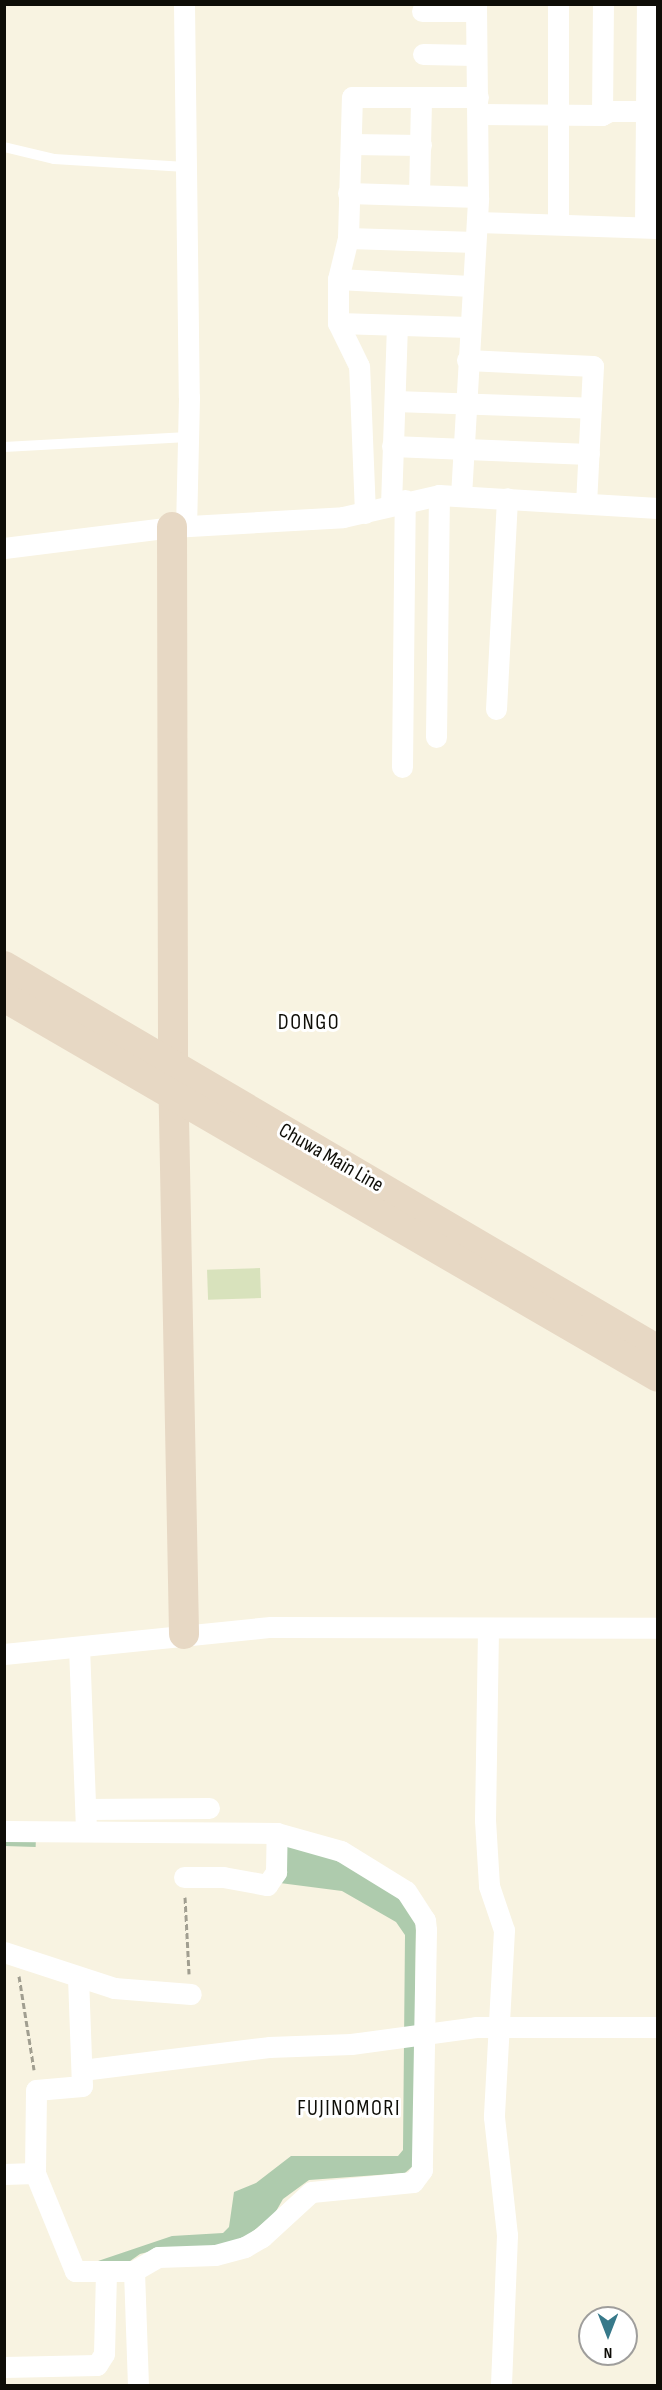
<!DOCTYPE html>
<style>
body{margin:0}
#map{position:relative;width:662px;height:2390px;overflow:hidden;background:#f8f3e1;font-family:"Sofia Sans Condensed",sans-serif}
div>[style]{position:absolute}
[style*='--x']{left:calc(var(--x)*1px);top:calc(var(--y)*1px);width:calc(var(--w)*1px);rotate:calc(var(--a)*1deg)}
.water>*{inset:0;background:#aecbad;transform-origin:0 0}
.building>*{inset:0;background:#d8e2bc;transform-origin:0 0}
.path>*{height:3px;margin-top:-1.5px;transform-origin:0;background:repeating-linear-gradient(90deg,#a19e90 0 6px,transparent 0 9px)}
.lane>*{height:10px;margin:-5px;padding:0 5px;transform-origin:5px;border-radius:5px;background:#fff}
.street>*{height:21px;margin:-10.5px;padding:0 10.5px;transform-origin:10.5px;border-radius:10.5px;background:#fff}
.secondary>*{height:30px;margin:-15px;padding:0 15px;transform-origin:15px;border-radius:15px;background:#e7d8c4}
span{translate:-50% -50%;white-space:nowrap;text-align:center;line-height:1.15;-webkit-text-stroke:6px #fff;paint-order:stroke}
.street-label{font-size:21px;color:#0e0d07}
.neighbourhood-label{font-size:22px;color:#0e0d07;letter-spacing:1.5px}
.frame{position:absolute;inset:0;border:6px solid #0e0d07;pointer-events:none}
.north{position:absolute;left:578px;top:2306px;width:60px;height:60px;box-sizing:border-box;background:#fff;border:2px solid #9f9e9c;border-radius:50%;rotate:180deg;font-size:16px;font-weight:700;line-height:24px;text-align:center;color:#0e0d07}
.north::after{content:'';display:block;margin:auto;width:21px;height:27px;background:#37798a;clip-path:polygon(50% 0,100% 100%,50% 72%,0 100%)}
</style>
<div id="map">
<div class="water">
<div style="left:5px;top:1836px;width:31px;height:10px;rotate:2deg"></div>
<div style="clip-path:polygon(284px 1845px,341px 1855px,397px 1890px,416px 1917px,414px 2165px,405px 2173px,309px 2180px,283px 2199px,275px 2213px,246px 2237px,211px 2249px,160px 2249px,140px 2254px,123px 2266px,98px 2261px,172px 2236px,223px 2233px,229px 2227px,234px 2192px,256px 2183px,291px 2156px,398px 2156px,403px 2150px,405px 1935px,396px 1922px,342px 1891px,280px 1883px)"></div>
</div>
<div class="building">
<div style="left:260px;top:1268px;width:30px;height:53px;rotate:88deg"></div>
</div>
<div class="path">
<div style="--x:185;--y:1897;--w:77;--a:87"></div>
<div style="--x:19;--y:1976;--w:95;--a:80.9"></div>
</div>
<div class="lane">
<div style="--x:4;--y:147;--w:51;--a:13.5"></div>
<div style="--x:54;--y:159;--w:132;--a:3.5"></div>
<div style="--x:4;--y:447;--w:184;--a:-3.1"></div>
</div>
<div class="street">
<div style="--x:184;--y:4;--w:393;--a:89.3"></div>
<div style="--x:189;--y:397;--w:129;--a:91.3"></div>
<div style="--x:422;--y:11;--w:54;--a:0"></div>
<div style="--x:423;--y:54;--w:53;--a:1.1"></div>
<div style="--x:478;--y:114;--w:124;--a:0.5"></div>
<div style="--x:602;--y:115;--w:9;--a:-27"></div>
<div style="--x:610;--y:111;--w:36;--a:0"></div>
<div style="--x:602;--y:115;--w:111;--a:-89.5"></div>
<div style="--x:351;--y:144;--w:70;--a:0.8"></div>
<div style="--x:348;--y:193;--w:130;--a:1.8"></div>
<div style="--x:419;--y:195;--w:97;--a:-88.8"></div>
<div style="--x:477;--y:222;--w:180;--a:1.9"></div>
<div style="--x:558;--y:224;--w:220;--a:-90"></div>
<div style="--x:645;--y:227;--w:223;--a:-89.5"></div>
<div style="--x:348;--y:238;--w:127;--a:1.8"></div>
<div style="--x:338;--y:279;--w:132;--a:3"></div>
<div style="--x:338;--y:323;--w:130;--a:1.8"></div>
<div style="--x:467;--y:360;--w:126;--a:2.7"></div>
<div style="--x:593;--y:366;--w:137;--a:92.9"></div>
<div style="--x:395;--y:401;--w:196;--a:2"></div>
<div style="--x:392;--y:446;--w:197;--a:2.3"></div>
<div style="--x:461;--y:496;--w:299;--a:-86.7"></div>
<div style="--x:478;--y:197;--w:193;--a:-90.6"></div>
<div style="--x:391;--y:505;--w:180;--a:-88.1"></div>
<div style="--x:365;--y:513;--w:147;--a:-92.3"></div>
<div style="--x:359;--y:366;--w:48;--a:-116"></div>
<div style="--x:338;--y:323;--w:44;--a:-90"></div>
<div style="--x:338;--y:279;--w:42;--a:-76.3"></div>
<div style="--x:348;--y:238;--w:141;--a:-88.4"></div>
<div style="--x:352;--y:97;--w:126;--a:0"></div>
<div style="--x:4;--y:548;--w:169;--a:-7.1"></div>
<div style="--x:172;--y:527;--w:171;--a:-3.3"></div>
<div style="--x:343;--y:517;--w:98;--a:-12.9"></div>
<div style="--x:439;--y:495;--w:219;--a:3.4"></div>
<div style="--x:496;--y:709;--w:211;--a:-87"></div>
<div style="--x:436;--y:737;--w:242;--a:-89.3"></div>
<div style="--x:402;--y:767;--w:267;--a:-89.4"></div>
<div style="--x:488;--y:1629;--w:191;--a:90.9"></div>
<div style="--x:485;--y:1820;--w:66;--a:86.5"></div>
<div style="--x:489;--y:1886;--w:46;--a:71.2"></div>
<div style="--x:504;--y:1930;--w:187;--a:93.1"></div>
<div style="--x:494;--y:2117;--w:119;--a:83.7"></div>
<div style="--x:507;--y:2235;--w:151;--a:92.3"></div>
<div style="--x:79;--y:1647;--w:184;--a:87.8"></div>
<div style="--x:4;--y:1654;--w:268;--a:-5.8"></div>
<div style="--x:271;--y:1627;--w:387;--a:0.1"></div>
<div style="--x:86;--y:1809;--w:123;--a:-0.5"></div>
<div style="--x:4;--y:1831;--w:273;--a:0.4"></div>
<div style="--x:277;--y:1833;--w:66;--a:15.7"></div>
<div style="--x:341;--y:1851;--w:76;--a:31.6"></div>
<div style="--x:406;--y:1891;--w:35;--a:57"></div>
<div style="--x:425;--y:1920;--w:10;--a:84"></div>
<div style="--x:426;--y:1930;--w:240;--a:91"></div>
<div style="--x:422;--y:2170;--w:15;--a:127"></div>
<div style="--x:413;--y:2182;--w:102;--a:174.4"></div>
<div style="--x:311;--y:2192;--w:67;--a:137.4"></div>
<div style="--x:262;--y:2237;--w:20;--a:150"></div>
<div style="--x:245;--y:2247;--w:31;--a:165"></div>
<div style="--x:215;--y:2255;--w:57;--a:178"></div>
<div style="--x:158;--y:2257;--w:28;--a:150"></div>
<div style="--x:134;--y:2271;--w:59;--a:180"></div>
<div style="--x:75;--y:2271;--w:106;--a:-112.2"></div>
<div style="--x:35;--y:2173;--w:83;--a:-89.3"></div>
<div style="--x:36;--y:2090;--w:46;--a:-5"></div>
<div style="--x:82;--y:2086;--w:107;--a:-92.1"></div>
<div style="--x:184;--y:1877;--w:39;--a:0"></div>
<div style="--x:223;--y:1877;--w:45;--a:10.3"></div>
<div style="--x:267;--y:1885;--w:16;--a:-55"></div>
<div style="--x:276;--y:1872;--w:39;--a:-89"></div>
<div style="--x:4;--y:1952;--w:116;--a:18.1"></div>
<div style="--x:114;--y:1988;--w:77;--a:4.5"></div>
<div style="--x:82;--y:2070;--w:188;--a:-7"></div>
<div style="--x:269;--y:2047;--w:82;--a:-2.1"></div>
<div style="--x:351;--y:2044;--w:126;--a:-7.7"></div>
<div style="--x:476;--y:2027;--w:182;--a:0"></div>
<div style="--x:4;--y:2174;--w:31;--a:-2"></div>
<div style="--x:134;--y:2271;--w:115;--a:88"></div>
<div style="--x:4;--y:2367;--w:93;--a:-1.2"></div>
<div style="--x:97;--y:2365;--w:13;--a:-58"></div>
<div style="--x:104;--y:2354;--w:83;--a:-88.6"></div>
</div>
<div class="secondary">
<div style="--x:172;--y:527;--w:538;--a:89.89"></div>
<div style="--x:173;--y:1065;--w:569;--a:88.89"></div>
<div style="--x:4;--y:966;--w:758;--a:30.42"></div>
<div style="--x:4;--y:997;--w:756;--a:30.16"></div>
</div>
<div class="street-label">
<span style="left:331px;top:1158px;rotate:30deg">Chuwa Main Line</span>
</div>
<div class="neighbourhood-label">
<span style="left:309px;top:1023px">DONGO</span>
<span style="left:349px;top:2109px">FUJINOMORI</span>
</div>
<div class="frame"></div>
<div class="north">N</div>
</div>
